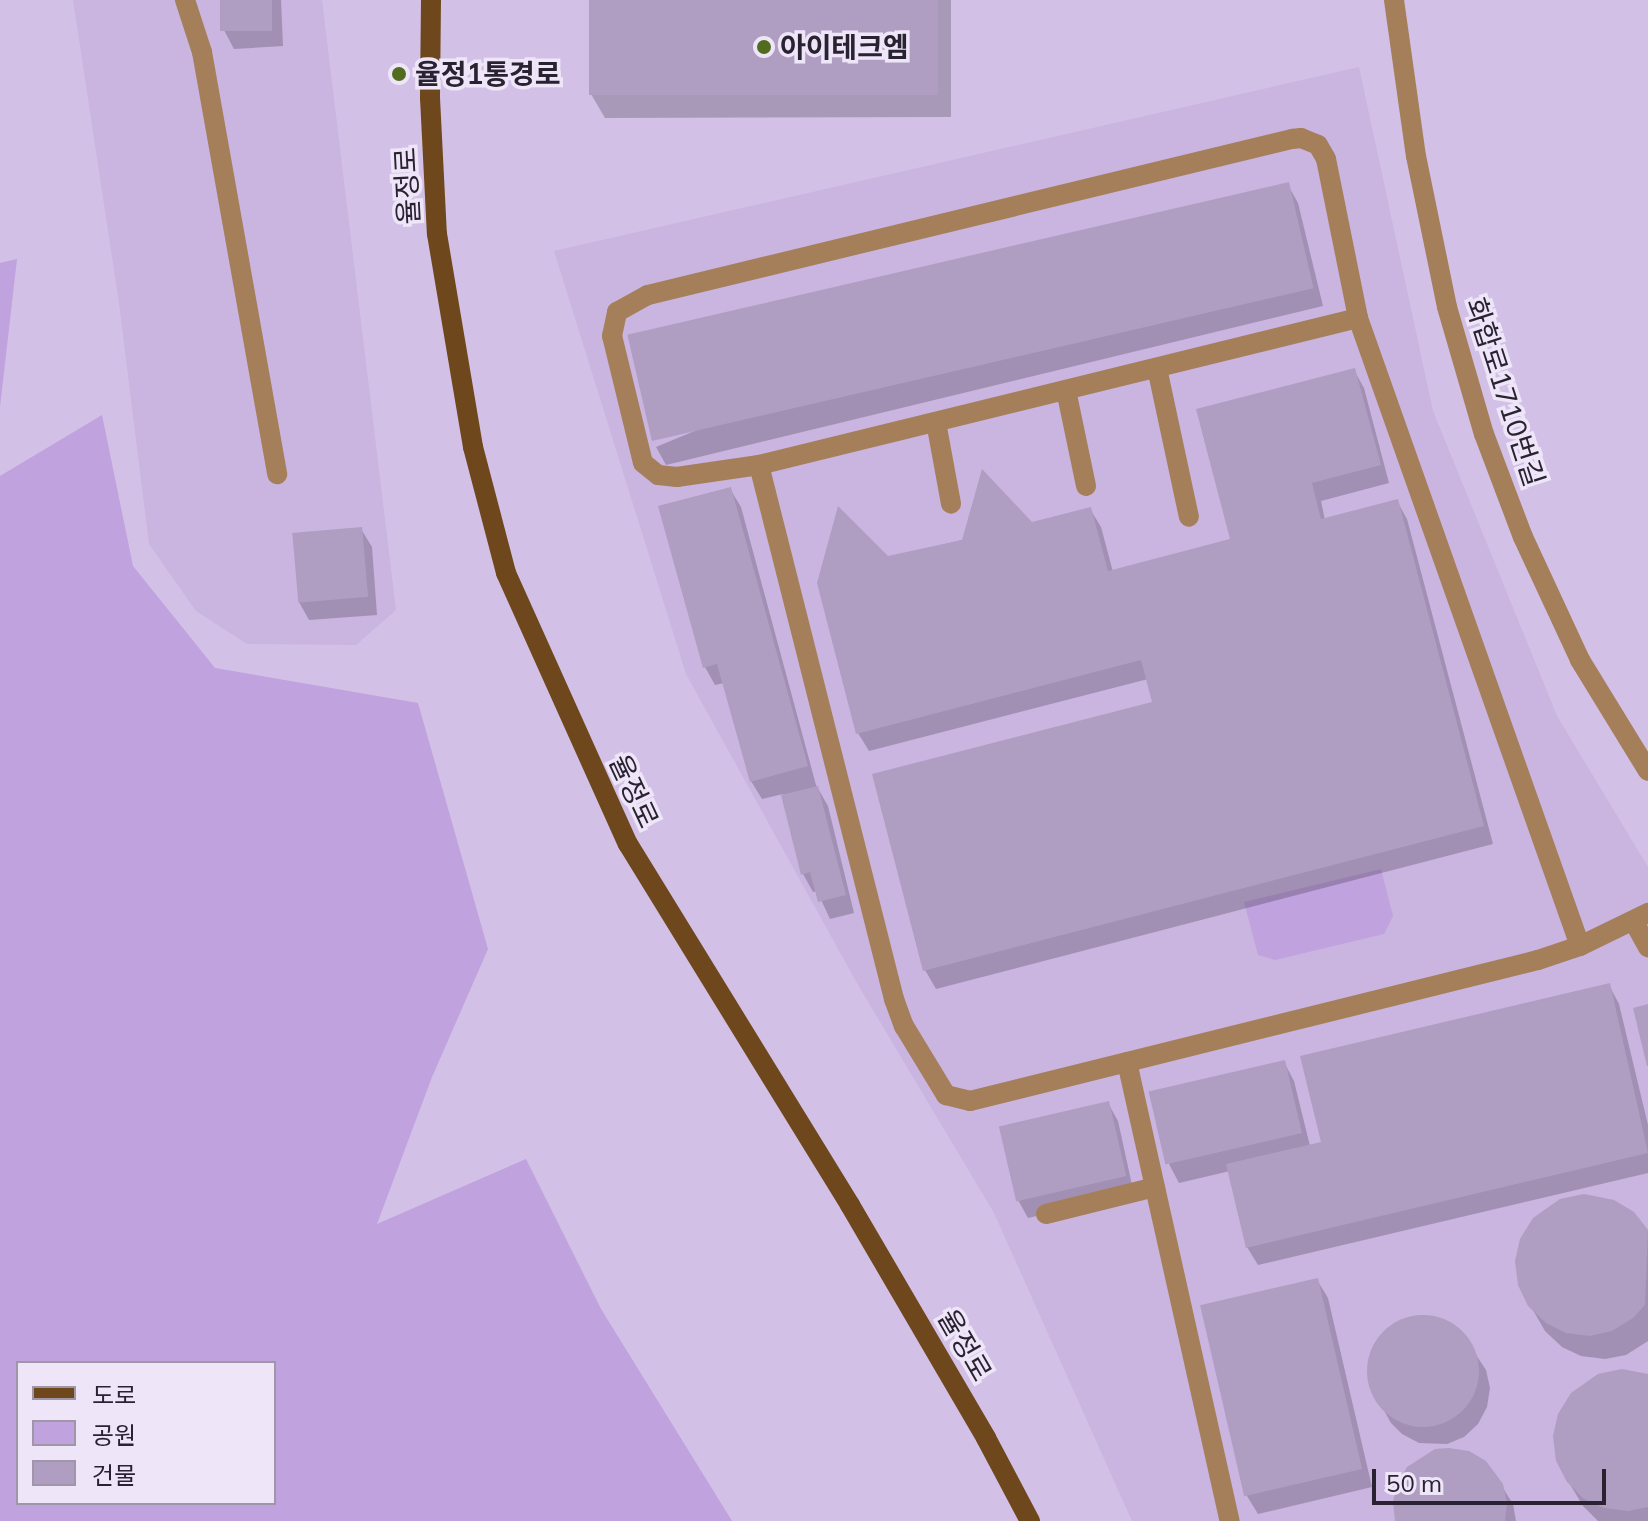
<!DOCTYPE html>
<meta charset="utf-8">
<style>
body{margin:0}
#map{position:relative;width:1648px;height:1521px;overflow:hidden;background:#d2c0e6;font-family:Mulish,"Noto Sans KR",sans-serif}
div>[style]{position:absolute}
[style*='--x']{left:calc(var(--x)*1px);top:calc(var(--y)*1px);width:calc(var(--w)*1px);rotate:calc(var(--a)*1deg)}
.built>*{inset:0;background:#cab4e0}
.green>*{inset:0;background:#bfa2de}
.shadow>*{inset:0;background:#0003}
.building>*{inset:0;background:#af9dc2;transform-origin:0 0}
.round{border-radius:50%}
.minor>*{height:20px;margin:-10px;padding:0 10px;transform-origin:10px;border-radius:10px;background:#a47f5a}
.major>*{height:20px;margin:-10px;padding:0 10px;transform-origin:10px;border-radius:10px;background:#6e481c}
.dots>*{width:22px;height:22px;translate:-50% -50%;box-sizing:border-box;border:4px solid #eee5f8;border-radius:50%}
span{translate:-50% -50%;white-space:nowrap;text-align:center;line-height:1.15;-webkit-text-stroke:7px #eee5f8;paint-order:stroke}
.poi-label{font-size:28px;color:#292230;font-weight:700}
.left{translate:0 -50%;text-align:left}
.street-label{font-size:28px;color:#292230}
.legend{position:absolute;left:16px;top:1361px;width:260px;height:144px;box-sizing:border-box;background:#eee5f8;border:2px solid #9f97a8;margin:0;padding:10px 14px;list-style:none;font-size:24px;color:#292230}
.legend li{display:flex;align-items:center;gap:16px;height:40px}
.legend b{width:40px;border:2px solid #9f97a8}
.scale{position:absolute;left:1372px;top:1469px;width:234px;height:36px;box-sizing:border-box;border:4px solid #292230;border-top:0;padding-left:10px;font-size:24px;line-height:28px;white-space:nowrap;color:#292230;-webkit-text-stroke:6px #eee5f8;paint-order:stroke}
</style>
<div id="map">
<div class="built">
<div style="clip-path:polygon(73px 0,322px 0,396px 610px,356px 645px,247px 644px,196px 611px,149px 544px,119px 303px)"></div>
<div style="clip-path:polygon(1359px 67px,1433px 411px,1557px 716px,1648px 867px,1648px 1521px,1132px 1521px,994px 1213px,858px 985px,686px 674px,554px 251px)"></div>
</div>
<div class="green">
<div style="clip-path:polygon(17px 259px,0 407px,0 263px)"></div>
<div style="clip-path:polygon(evenodd,102px 415px,133px 566px,215px 668px,418px 703px,488px 949px,432px 1077px,377px 1224px,526px 1159px,601px 1309px,732px 1521px,0 1521px,0 476px,102px 415px,18px 1363px,274px 1363px,274px 1503px,18px 1503px,18px 1363px)"></div>
<div style="clip-path:polygon(1381px 869px,1393px 916px,1384px 934px,1275px 960px,1258px 955px,1244px 902px)"></div>
</div>
<div class="shadow">
<div style="clip-path:polygon(222px 0,281px 0,283px 46px,234px 49px,224px 30px)"></div>
<div style="clip-path:polygon(591px 0,951px 0,951px 117px,605px 118px,591px 94px)"></div>
<div style="clip-path:polygon(1288px 185px,1298px 203px,1323px 306px,666px 465px,656px 447px)"></div>
<div style="clip-path:polygon(1354px 370px,1364px 388px,1389px 483px,1321px 501px,1325px 520px,1397px 501px,1407px 519px,1493px 844px,936px 989px,925px 970px,874px 776px,1154px 703px,1148px 679px,869px 751px,858px 733px,887px 558px,1090px 509px,1101px 527px,1113px 572px,1233px 540px)"></div>
<div style="clip-path:polygon(730px 489px,741px 507px,816px 785px,828px 806px,854px 913px,830px 919px,817px 891px,813px 892px,803px 874px,783px 794px,762px 799px,751px 781px,724px 683px,715px 685px,705px 667px)"></div>
<div style="clip-path:polygon(361px 529px,372px 547px,377px 615px,309px 620px,299px 602px)"></div>
<div style="clip-path:polygon(1609px 985px,1619px 1004px,1648px 1125px,1648px 1173px,1258px 1265px,1247px 1247px,1230px 1171px,1179px 1183px,1169px 1164px,1284px 1062px,1294px 1081px,1310px 1146px,1323px 1143px)"></div>
<div style="clip-path:polygon(1108px 1103px,1118px 1121px,1134px 1194px,1028px 1218px,1018px 1200px)"></div>
<div style="clip-path:polygon(1633px 1214px,1648px 1233px,1648px 1341px,1626px 1355px,1605px 1359px,1581px 1356px,1562px 1347px,1545px 1331px,1530px 1305px)"></div>
<div style="clip-path:polygon(1317px 1280px,1328px 1298px,1372px 1487px,1258px 1514px,1247px 1496px)"></div>
<div style="clip-path:polygon(1423px 1316px,1442px 1319px,1458px 1328px,1486px 1370px,1490px 1388px,1487px 1407px,1478px 1424px,1464px 1437px,1447px 1444px,1419px 1443px,1402px 1434px,1391px 1423px,1371px 1387px,1368px 1368px,1372px 1351px,1382px 1334px,1397px 1322px)"></div>
<div style="clip-path:polygon(1648px 1376px,1648px 1521px,1598px 1521px,1583px 1506px,1568px 1481px)"></div>
<div style="clip-path:polygon(1501px 1485px,1513px 1504px,1516px 1521px,1397px 1521px)"></div>
</div>
<div class="building">
<div style="left:220px;top:0;width:52px;height:31px"></div>
<div style="left:589px;top:0;width:349px;height:95px"></div>
<div style="left:1289px;top:182px;width:109px;height:679px;rotate:77deg"></div>
<div style="clip-path:polygon(1355px 368px,1381px 465px,1312px 483px,1321px 519px,1398px 499px,1484px 826px,923px 971px,872px 774px,1152px 702px,1141px 660px,856px 734px,817px 583px,838px 506px,888px 556px,962px 540px,982px 469px,1032px 522px,1091px 507px,1108px 571px,1230px 539px,1196px 409px)"></div>
<div style="clip-path:polygon(731px 487px,808px 766px,750px 782px,717px 664px,703px 668px,658px 506px)"></div>
<div style="left:362px;top:527px;width:70px;height:70px;rotate:85deg"></div>
<div style="clip-path:polygon(818px 786px,846px 895px,818px 902px,810px 872px,801px 875px,781px 795px)"></div>
<div style="clip-path:polygon(1610px 983px,1648px 1153px,1246px 1248px,1226px 1164px,1321px 1142px,1300px 1056px)"></div>
<div style="clip-path:polygon(1648px 1004px,1648px 1066px,1647px 1066px,1633px 1008px)"></div>
<div style="left:1285px;top:1060px;width:75px;height:140px;rotate:77deg"></div>
<div style="left:1109px;top:1101px;width:77px;height:113px;rotate:77deg"></div>
<div style="clip-path:polygon(1584px 1194px,1614px 1200px,1634px 1212px,1648px 1230px,1645px 1305px,1633px 1318px,1612px 1331px,1590px 1336px,1566px 1333px,1546px 1323px,1528px 1306px,1518px 1285px,1515px 1261px,1520px 1239px,1533px 1218px,1560px 1199px)"></div>
<div style="left:1318px;top:1278px;width:196px;height:121px;rotate:77deg"></div>
<div class="round" style="left:1367px;top:1315px;width:112px;height:112px"></div>
<div style="clip-path:polygon(1622px 1369px,1648px 1374px,1648px 1507px,1628px 1511px,1604px 1508px,1584px 1499px,1567px 1482px,1556px 1461px,1553px 1436px,1558px 1414px,1571px 1393px,1598px 1374px)"></div>
<div style="clip-path:polygon(1449px 1448px,1469px 1451px,1486px 1461px,1503px 1484px,1507px 1503px,1505px 1521px,1395px 1521px,1393px 1502px,1397px 1484px,1407px 1467px,1435px 1449px)"></div>
</div>
<div class="minor">
<div style="--x:185;--y:0;--w:55;--a:71.9"></div>
<div style="--x:202;--y:52;--w:429;--a:79.9"></div>
<div style="--x:1394;--y:0;--w:158;--a:82"></div>
<div style="--x:1416;--y:156;--w:154;--a:78.4"></div>
<div style="--x:1447;--y:307;--w:132;--a:73.8"></div>
<div style="--x:1484;--y:434;--w:110;--a:69.3"></div>
<div style="--x:1523;--y:537;--w:136;--a:65.1"></div>
<div style="--x:1580;--y:660;--w:130;--a:58.5"></div>
<div style="--x:1358;--y:318;--w:617;--a:166.21"></div>
<div style="--x:759;--y:465;--w:83;--a:171.7"></div>
<div style="--x:677;--y:477;--w:19;--a:-174"></div>
<div style="--x:658;--y:475;--w:19;--a:-141"></div>
<div style="--x:643;--y:463;--w:131;--a:-103.7"></div>
<div style="--x:612;--y:336;--w:25;--a:-78"></div>
<div style="--x:617;--y:312;--w:35;--a:-29"></div>
<div style="--x:648;--y:295;--w:663;--a:-13.62"></div>
<div style="--x:1292;--y:139;--w:9;--a:-6"></div>
<div style="--x:1301;--y:138;--w:18;--a:22"></div>
<div style="--x:1318;--y:145;--w:16;--a:60"></div>
<div style="--x:1326;--y:159;--w:162;--a:78.6"></div>
<div style="--x:1358;--y:318;--w:666;--a:70.53"></div>
<div style="--x:1157;--y:368;--w:152;--a:77.9"></div>
<div style="--x:1066;--y:390;--w:98;--a:78.2"></div>
<div style="--x:936;--y:422;--w:83;--a:79.6"></div>
<div style="--x:759;--y:465;--w:551;--a:75.81"></div>
<div style="--x:894;--y:999;--w:29;--a:70"></div>
<div style="--x:904;--y:1026;--w:81;--a:58.7"></div>
<div style="--x:946;--y:1095;--w:25;--a:14"></div>
<div style="--x:970;--y:1101;--w:585;--a:-13.94"></div>
<div style="--x:1538;--y:960;--w:44;--a:-18.4"></div>
<div style="--x:1580;--y:946;--w:76;--a:-25.9"></div>
<div style="--x:1634;--y:922;--w:29;--a:61"></div>
<div style="--x:1127;--y:1062;--w:470;--a:77.4"></div>
<div style="--x:1046;--y:1214;--w:112;--a:-13.9"></div>
</div>
<div class="major">
<div style="--x:431;--y:0;--w:98;--a:90.6"></div>
<div style="--x:430;--y:98;--w:136;--a:87.1"></div>
<div style="--x:437;--y:234;--w:216;--a:80.4"></div>
<div style="--x:473;--y:447;--w:130;--a:75.3"></div>
<div style="--x:506;--y:573;--w:297;--a:65.8"></div>
<div style="--x:628;--y:844;--w:424;--a:58.4"></div>
<div style="--x:850;--y:1205;--w:270;--a:59.7"></div>
<div style="--x:986;--y:1438;--w:94;--a:62.1"></div>
</div>
<div class="dots">
<div style="left:764px;top:47px;background:#516c1f"></div>
<div style="left:399px;top:74px;background:#516c1f"></div>
</div>
<div class="poi-label">
<span class="left" style="left:780px;top:47px">아이테크엠</span>
<span class="left" style="left:415px;top:74px">율정1통경로</span>
</div>
<div class="street-label">
<span style="left:407px;top:186px;rotate:-93deg">율정로</span>
<span style="left:1505px;top:392px;rotate:72deg">화합로1710번길</span>
<span style="left:634px;top:791px;rotate:65deg">율정로</span>
<span style="left:965px;top:1345px;rotate:60deg">율정로</span>
</div>
<ul class="legend">
<li><b style="height:10px;background:#6e481c"></b>도로</li>
<li><b style="height:22px;background:#bfa2de"></b>공원</li>
<li><b style="height:22px;background:#af9dc2"></b>건물</li>
</ul>
<div class="scale">50 m</div>
</div>
